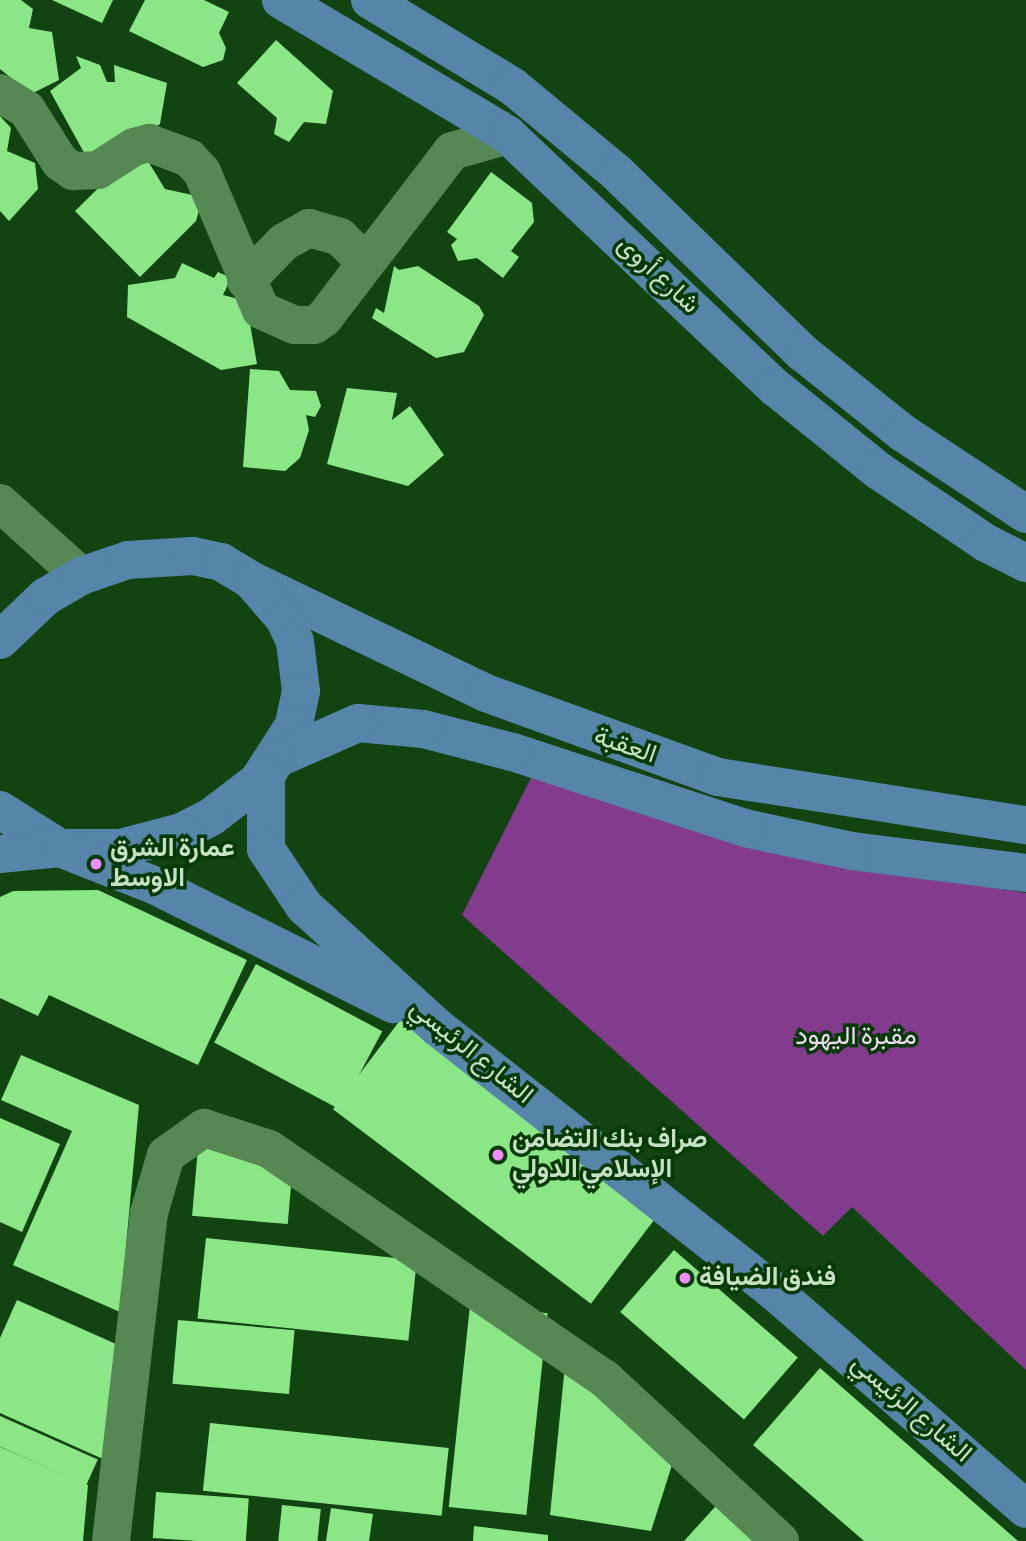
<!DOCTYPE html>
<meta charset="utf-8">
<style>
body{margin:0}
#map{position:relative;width:1026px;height:1541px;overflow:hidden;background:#124412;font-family:"Sofia Sans Condensed",Vazirmatn,sans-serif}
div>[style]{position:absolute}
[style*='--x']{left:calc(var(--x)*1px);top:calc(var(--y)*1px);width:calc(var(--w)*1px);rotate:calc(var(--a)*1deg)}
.green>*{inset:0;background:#833c8d}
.building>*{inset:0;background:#8be786;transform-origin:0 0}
.minor>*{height:38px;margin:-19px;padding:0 19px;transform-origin:19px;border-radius:19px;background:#568853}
.major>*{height:38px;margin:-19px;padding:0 19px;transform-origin:19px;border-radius:19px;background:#5585a9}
.dots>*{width:19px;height:19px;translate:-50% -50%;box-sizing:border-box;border:4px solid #053906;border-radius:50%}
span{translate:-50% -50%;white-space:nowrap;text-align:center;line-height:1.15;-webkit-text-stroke:7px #053906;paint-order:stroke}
.street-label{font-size:26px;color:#c6e1c4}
.poi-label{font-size:26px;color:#c6e1c4;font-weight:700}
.left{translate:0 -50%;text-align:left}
.park-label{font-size:26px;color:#efdbf1}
</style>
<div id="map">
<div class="green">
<div style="clip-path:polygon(536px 768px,768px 852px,1026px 893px,1026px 1370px,852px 1207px,823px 1236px,462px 915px)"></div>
</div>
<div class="building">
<div style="clip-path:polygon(0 0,21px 0,33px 9px,29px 28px,52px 32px,59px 80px,31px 94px,0 69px)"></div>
<div style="clip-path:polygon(52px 0,113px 0,102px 23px)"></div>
<div style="clip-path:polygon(145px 0,204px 0,229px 12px,219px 33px,226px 48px,223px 60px,203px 67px,129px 31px)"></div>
<div style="clip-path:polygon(276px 40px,333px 91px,326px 124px,304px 122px,289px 142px,274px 134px,277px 118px,237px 83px)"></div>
<div style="clip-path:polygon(76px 56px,100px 65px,107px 82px,115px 82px,114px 65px,167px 83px,160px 124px,92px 167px,50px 91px,81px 68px)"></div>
<div style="clip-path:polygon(0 116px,11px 128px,7px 151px,35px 163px,38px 189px,9px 221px,0 211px)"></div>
<div style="clip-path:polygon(135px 152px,143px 153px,165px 189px,197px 196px,200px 207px,196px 221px,140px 277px,75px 211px)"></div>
<div style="clip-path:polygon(491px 172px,532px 203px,533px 213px,534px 222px,511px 251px,519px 257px,503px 278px,477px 258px,458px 261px,451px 245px,457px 239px,447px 232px)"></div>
<div style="clip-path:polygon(182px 263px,214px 278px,218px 272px,231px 278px,223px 295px,246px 301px,257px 364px,221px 370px,127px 317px,128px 285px,175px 278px)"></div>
<div style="clip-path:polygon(394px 266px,399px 270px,418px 266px,479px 306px,484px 315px,464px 352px,436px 358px,372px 318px,376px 308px,384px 313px)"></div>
<div style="clip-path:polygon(250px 369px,279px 371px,290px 390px,316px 391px,321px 406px,315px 417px,306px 415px,309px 430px,300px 458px,285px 471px,243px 467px)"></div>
<div style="clip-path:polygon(347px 388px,397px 393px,392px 420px,410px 406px,444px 455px,408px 486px,327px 464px)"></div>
<div style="clip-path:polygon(98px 890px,247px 960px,198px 1065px,49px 995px,38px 1016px,0 998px,0 897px,13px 891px)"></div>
<div style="left:256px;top:964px;width:143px;height:89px;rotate:28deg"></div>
<div style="left:401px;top:1019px;width:323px;height:113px;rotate:37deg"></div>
<div style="clip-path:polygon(21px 1055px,139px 1105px,120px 1312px,13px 1265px,72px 1131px,1px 1100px)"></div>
<div style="clip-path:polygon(0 1118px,60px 1144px,22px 1232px,0 1222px)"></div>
<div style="left:198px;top:1148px;width:96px;height:68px;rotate:5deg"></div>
<div style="left:206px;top:1238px;width:212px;height:81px;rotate:6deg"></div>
<div style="left:674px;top:1250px;width:164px;height:82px;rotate:41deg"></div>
<div style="clip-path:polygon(17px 1300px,116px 1344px,103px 1459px,0 1413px,0 1338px)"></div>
<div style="left:470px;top:1305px;width:78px;height:203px;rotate:6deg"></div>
<div style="left:178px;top:1320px;width:117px;height:64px;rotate:5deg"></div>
<div style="clip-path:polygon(566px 1355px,679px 1443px,651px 1531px,550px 1515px)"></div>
<div style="clip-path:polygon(820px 1368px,1018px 1541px,864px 1541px,753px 1445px)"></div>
<div style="left:0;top:1416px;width:107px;height:28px;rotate:24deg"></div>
<div style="left:210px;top:1423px;width:240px;height:68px;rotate:6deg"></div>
<div style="clip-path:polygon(0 1447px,88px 1485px,83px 1541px,0 1541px)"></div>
<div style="left:156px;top:1492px;width:93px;height:46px;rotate:4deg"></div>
<div style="clip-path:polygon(725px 1496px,774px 1541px,684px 1541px)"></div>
<div style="left:282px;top:1505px;width:39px;height:36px;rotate:6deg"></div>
<div style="clip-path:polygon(331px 1508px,373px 1514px,369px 1541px,326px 1541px)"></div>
<div style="clip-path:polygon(474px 1526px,548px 1535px,548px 1541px,473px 1541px)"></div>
</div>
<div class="minor">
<div style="--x:0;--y:93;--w:32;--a:32"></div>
<div style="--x:27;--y:110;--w:62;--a:57.6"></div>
<div style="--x:60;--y:162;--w:16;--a:35"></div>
<div style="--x:73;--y:171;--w:25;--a:-2"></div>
<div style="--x:98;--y:170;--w:43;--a:-32.6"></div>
<div style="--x:134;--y:147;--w:16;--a:-15"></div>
<div style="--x:149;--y:143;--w:43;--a:20.6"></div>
<div style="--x:189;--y:158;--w:19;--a:47"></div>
<div style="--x:202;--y:172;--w:150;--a:66.9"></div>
<div style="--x:261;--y:310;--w:37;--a:24"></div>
<div style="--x:295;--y:325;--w:19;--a:0"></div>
<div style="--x:314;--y:325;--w:12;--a:-35"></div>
<div style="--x:324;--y:318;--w:210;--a:-52.5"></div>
<div style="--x:452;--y:151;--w:58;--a:-15.9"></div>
<div style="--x:246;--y:281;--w:54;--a:-45.7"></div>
<div style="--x:284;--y:242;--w:29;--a:-29"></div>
<div style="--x:309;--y:228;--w:32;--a:16"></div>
<div style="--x:340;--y:237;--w:34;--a:45"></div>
<div style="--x:0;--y:503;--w:109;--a:42"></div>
<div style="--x:111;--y:1541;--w:330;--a:-83.4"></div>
<div style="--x:149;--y:1213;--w:60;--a:-73.7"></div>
<div style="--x:166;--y:1155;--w:47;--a:-35.4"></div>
<div style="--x:204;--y:1128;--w:68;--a:17.9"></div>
<div style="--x:269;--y:1149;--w:406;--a:34.4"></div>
<div style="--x:604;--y:1378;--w:240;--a:42.8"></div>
</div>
<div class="major">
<div style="--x:281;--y:0;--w:264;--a:30.7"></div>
<div style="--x:508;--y:135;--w:369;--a:43.4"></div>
<div style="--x:776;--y:388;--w:132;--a:38.9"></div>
<div style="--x:879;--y:471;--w:129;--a:33.9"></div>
<div style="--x:986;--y:543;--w:45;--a:26.6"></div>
<div style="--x:370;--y:0;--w:166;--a:31.2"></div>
<div style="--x:512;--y:86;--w:136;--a:39.6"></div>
<div style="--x:617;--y:173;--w:259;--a:44.1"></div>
<div style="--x:803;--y:353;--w:128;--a:38.7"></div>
<div style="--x:903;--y:433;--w:147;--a:33.4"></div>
<div style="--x:251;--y:580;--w:261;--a:25.7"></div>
<div style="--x:486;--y:693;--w:247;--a:19.9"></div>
<div style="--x:718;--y:777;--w:312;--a:8.9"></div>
<div style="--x:0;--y:640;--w:62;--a:-43.7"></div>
<div style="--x:45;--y:597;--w:42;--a:-30.3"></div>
<div style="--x:81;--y:576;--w:50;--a:-18.8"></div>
<div style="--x:128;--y:560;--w:65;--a:-3.5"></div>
<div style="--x:193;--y:556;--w:29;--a:12"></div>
<div style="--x:221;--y:562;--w:35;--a:31"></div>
<div style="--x:251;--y:580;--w:50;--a:49"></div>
<div style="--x:284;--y:618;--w:26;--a:65"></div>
<div style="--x:295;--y:642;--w:49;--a:83"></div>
<div style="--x:301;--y:691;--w:35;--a:102"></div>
<div style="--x:294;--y:725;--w:67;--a:122.7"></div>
<div style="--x:258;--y:781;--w:59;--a:142.5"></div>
<div style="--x:211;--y:817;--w:33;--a:153"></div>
<div style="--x:182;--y:832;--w:64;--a:165.5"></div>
<div style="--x:120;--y:848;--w:60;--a:180"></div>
<div style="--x:60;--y:848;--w:71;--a:-147.7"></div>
<div style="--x:0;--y:854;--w:60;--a:-5.7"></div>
<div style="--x:60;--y:848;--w:103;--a:21.6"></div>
<div style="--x:156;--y:886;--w:265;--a:26.5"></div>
<div style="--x:1026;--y:873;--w:175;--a:-172.8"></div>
<div style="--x:852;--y:851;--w:109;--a:-167.9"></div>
<div style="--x:745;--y:828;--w:245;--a:-161.9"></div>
<div style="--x:512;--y:752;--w:92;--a:-165.5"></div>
<div style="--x:423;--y:729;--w:65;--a:-174.7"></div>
<div style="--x:358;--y:723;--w:90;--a:156.3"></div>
<div style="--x:276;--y:759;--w:20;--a:120"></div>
<div style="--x:266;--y:776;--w:73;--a:90"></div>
<div style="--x:266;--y:849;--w:69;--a:56.3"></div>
<div style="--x:304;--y:906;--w:180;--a:42.3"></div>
<div style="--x:437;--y:1027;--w:423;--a:38.1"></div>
<div style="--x:770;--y:1288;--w:338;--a:40.8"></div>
</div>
<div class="dots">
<div style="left:96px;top:864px;background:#ed8cf9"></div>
<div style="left:498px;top:1155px;background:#ed8cf9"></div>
<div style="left:685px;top:1278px;background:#ed8cf9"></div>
</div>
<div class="street-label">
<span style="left:658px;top:275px;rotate:43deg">شارع أروى</span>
<span style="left:625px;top:746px;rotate:19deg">العقبة</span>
<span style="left:471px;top:1052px;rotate:39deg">الشارع الرئيسي</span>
<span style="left:911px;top:1409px;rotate:41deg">الشارع الرئيسي</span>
</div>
<div class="poi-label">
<span class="left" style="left:110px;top:864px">عمارة الشرق<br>الاوسط</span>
<span class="left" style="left:512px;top:1155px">صراف بنك التضامن<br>الإسلامي الدولي</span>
<span class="left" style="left:699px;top:1278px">فندق الضيافة</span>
</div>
<div class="park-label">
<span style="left:856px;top:1037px">مقبرة اليهود</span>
</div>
</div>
